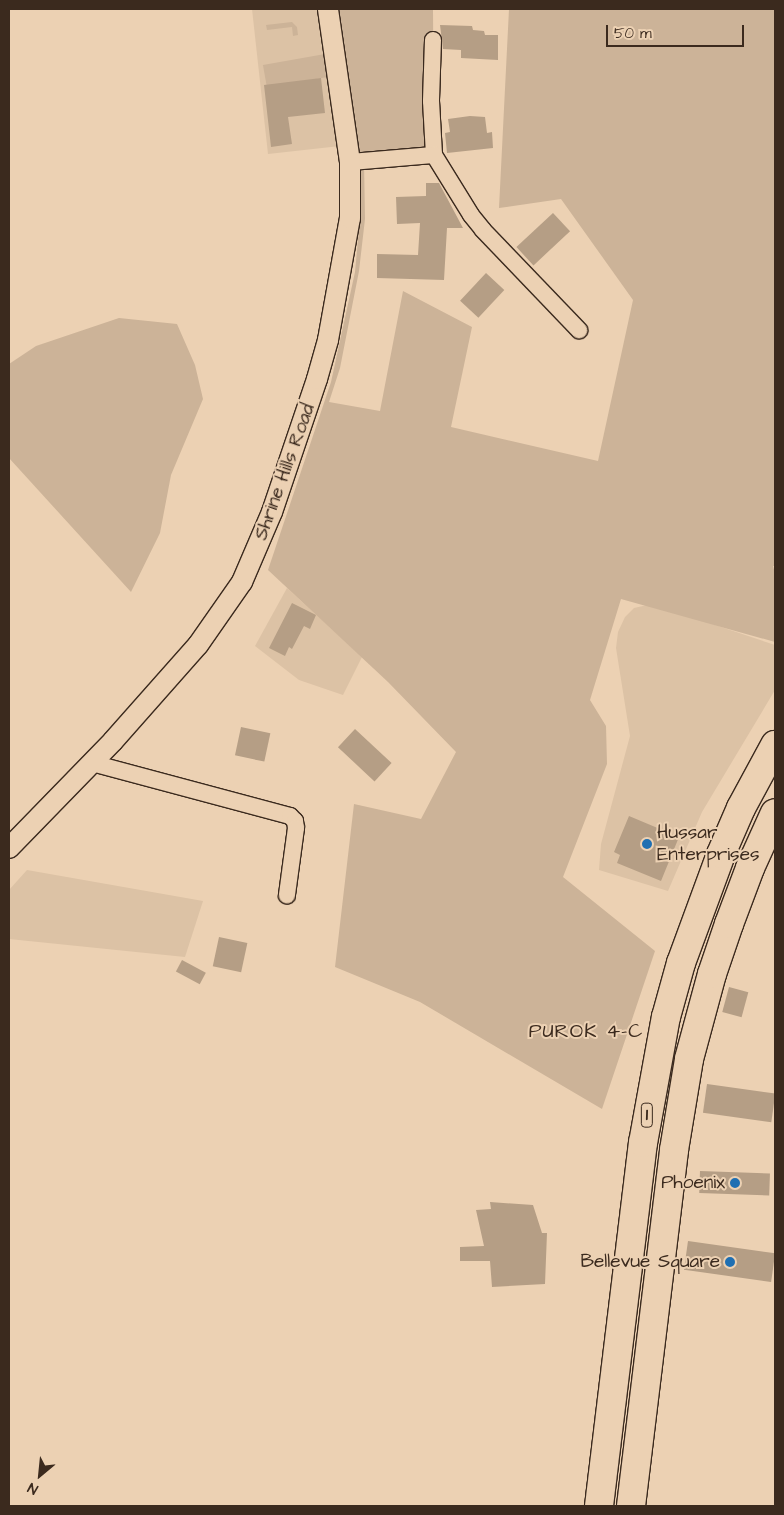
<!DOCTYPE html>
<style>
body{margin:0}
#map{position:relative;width:784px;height:1515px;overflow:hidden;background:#ecd1b3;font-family:"Architects Daughter",sans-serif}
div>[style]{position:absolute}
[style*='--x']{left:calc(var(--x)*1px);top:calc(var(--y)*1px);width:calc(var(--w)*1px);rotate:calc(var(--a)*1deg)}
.built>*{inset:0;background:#dcc2a5}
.green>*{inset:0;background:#ccb398;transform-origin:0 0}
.building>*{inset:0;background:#b59e85;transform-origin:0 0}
.roads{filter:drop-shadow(1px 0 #3b2a1e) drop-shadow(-1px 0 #3b2a1e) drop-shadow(0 1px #3b2a1e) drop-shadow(0 -1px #3b2a1e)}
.minor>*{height:16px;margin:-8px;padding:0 8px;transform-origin:8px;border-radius:8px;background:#ecd1b3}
.tertiary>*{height:20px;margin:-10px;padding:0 10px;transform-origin:10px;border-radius:10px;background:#ecd1b3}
.trunk>*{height:28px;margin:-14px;padding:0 14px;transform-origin:14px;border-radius:14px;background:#ecd1b3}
.dots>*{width:14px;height:14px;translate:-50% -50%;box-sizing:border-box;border:2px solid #ecd1b3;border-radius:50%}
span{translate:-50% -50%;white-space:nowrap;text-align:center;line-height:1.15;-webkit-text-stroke:4px #ecd1b3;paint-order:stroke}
.shield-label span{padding:1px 4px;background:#ecd1b3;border:1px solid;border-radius:4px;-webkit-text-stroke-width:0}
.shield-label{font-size:18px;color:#3b2a1e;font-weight:700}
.street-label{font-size:19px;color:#3b2a1e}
.poi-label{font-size:19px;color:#3b2a1e}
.left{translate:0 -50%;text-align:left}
.right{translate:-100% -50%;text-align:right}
.neighbourhood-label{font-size:20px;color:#3b2a1e;letter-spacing:1px}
.frame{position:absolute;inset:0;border:10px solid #3b2a1e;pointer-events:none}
.north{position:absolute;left:15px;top:1450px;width:50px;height:50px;-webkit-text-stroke:4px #ecd1b3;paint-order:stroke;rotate:208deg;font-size:14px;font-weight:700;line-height:20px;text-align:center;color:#3b2a1e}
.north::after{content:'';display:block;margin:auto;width:18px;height:22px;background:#3b2a1e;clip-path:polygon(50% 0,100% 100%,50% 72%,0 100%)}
.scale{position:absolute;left:606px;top:25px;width:138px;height:22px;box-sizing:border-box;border:2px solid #3b2a1e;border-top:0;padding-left:6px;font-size:15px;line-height:18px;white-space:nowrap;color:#3b2a1e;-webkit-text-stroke:4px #ecd1b3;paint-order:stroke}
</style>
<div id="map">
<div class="built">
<div style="clip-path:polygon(252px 9px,318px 9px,340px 146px,268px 154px)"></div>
<div style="clip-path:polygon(287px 588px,362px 657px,343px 695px,299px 680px,255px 646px)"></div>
<div style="clip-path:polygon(652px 604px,775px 645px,775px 690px,702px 812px,668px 891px,599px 870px,601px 844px,630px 736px,616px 648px,618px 632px,625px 617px,634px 608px)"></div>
<div style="clip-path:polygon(27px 870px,203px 901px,185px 957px,9px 939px,9px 890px)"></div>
</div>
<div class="green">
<div style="clip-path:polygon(338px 9px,433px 9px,434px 155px,364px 161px,365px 219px,359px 271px,340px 368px,329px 402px,380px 411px,403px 291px,472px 327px,451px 427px,598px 461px,633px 300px,561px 199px,499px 208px,509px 9px,775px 9px,775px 566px,773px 566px,775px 573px,775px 642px,621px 599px,590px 700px,606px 726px,607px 764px,563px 877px,655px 951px,602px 1109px,420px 1002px,335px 967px,354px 804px,421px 819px,456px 752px,388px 682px,268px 570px,331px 382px,355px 272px,361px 207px,358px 147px)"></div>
<div style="clip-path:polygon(292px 22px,297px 27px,298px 35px,293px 36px,292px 27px,267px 30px,266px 25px)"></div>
<div style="left:325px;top:54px;width:23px;height:63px;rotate:80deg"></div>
<div style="clip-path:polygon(119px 318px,177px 324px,195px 365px,203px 399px,171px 475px,160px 533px,131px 592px,9px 458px,9px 364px,36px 346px)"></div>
</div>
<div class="building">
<div style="clip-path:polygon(440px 25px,472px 26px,473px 30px,484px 31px,485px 35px,498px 35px,498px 60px,461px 58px,461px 50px,443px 49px)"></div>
<div style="clip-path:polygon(321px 78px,325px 113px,288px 117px,292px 144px,271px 147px,264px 85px)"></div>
<div style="clip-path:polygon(470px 116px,485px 117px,487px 133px,492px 132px,493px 148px,447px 153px,445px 133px,450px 132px,448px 119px)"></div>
<div style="clip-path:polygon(426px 183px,439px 183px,463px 228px,447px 228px,444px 280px,377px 278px,377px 254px,418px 255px,420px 223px,397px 224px,396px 197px,426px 196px)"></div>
<div style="left:553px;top:213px;width:25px;height:50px;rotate:47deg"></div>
<div style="left:486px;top:273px;width:25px;height:38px;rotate:43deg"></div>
<div style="clip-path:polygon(292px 603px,316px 615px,310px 629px,304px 626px,292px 649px,289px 647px,285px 656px,269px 648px)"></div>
<div style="left:241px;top:727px;width:30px;height:29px;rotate:12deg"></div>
<div style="left:355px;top:729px;width:50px;height:25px;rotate:43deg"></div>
<div style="clip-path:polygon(629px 816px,679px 837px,661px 881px,617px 863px,620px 855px,614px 852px)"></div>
<div style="left:219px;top:937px;width:29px;height:30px;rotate:12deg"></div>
<div style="left:182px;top:960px;width:27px;height:13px;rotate:28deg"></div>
<div style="left:729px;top:987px;width:20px;height:26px;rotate:15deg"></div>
<div style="left:707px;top:1084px;width:69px;height:29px;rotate:8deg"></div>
<div style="left:700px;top:1171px;width:70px;height:22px;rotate:2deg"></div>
<div style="clip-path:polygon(490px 1202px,533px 1205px,542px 1233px,547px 1233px,545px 1284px,492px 1287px,490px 1261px,460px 1261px,460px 1247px,484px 1246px,476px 1210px,491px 1209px)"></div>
<div style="left:688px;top:1241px;width:88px;height:29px;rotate:8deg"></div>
</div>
<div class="roads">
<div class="minor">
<div style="--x:433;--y:40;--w:61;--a:91.9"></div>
<div style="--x:431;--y:101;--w:54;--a:86.8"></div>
<div style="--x:434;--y:155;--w:70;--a:58.3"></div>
<div style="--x:471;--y:215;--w:19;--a:51"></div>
<div style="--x:483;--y:230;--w:139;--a:46.2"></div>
<div style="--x:350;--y:162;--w:84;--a:-4.8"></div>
<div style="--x:92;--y:763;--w:205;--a:15"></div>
<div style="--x:290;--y:816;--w:7;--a:45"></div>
<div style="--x:295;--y:821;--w:7;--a:82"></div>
<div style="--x:296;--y:828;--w:68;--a:97.7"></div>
</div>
<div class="tertiary">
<div style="--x:9;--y:848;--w:149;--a:-45.8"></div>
<div style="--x:113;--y:741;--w:128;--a:-48.5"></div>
<div style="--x:198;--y:645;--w:77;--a:-55.1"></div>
<div style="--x:242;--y:582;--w:76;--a:-66.8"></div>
<div style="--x:272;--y:512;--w:140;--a:-71.3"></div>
<div style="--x:317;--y:379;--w:41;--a:-74.2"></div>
<div style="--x:328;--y:340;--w:124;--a:-79.8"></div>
<div style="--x:350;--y:218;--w:56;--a:-90"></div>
<div style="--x:350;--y:162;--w:155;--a:-98.2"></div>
</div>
<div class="trunk">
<div style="--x:599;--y:1506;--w:366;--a:-83.1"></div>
<div style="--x:643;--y:1143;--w:128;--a:-79.7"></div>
<div style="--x:666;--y:1017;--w:56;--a:-74.5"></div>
<div style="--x:681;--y:963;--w:116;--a:-69.8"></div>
<div style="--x:721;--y:854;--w:50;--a:-66.5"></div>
<div style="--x:741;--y:808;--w:72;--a:-61.6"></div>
<div style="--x:631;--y:1506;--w:359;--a:-83.1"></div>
<div style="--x:674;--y:1150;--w:92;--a:-80.6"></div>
<div style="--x:689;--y:1059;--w:88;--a:-74.9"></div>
<div style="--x:712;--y:974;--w:53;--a:-71.2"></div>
<div style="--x:729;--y:924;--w:60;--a:-69.4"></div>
<div style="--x:750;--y:868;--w:60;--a:-65.6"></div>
</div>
</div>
<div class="dots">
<div style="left:647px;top:844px;background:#1f6fb2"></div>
<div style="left:735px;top:1183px;background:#1f6fb2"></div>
<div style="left:730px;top:1262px;background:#1f6fb2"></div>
</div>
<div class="shield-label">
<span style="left:647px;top:1115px">1</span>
</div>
<div class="street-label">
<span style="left:285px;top:472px;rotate:-70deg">Shrine Hills Road</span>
</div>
<div class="poi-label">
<span class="left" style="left:657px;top:844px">Hussar<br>Enterprises</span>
<span class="right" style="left:725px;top:1183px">Phoenix</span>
<span class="right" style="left:720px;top:1262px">Bellevue Square</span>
</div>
<div class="neighbourhood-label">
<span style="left:586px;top:1031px">PUROK 4-C</span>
</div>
<div class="frame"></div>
<div class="north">N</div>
<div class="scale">50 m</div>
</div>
